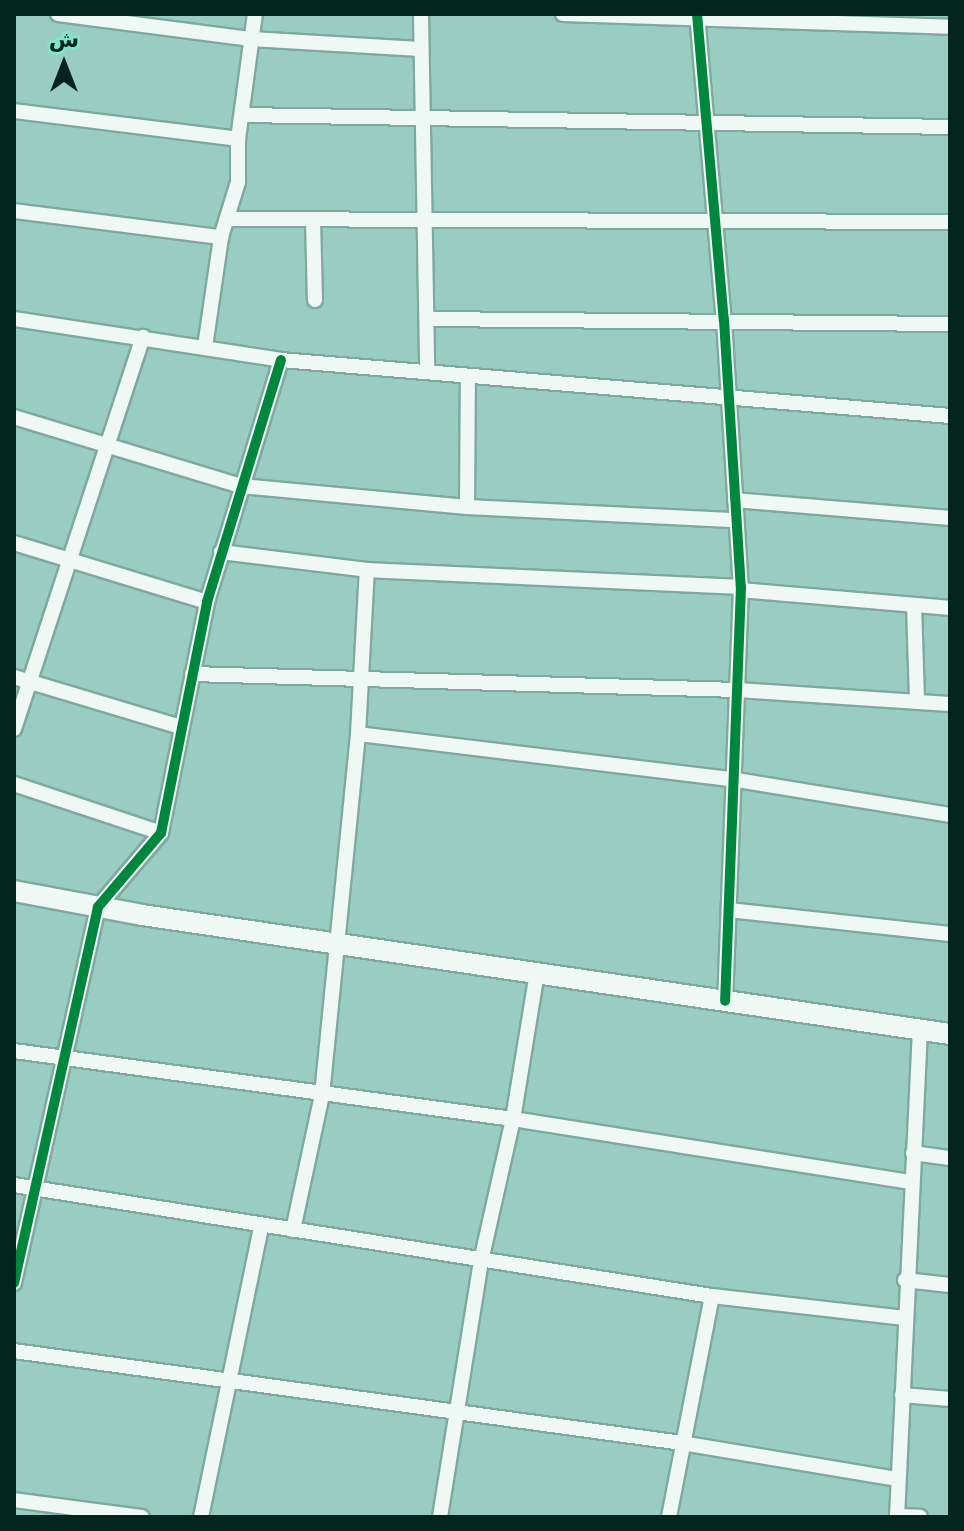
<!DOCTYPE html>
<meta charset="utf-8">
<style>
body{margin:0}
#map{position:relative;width:964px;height:1531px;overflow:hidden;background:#99cdc1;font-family:"DejaVu Sans",Vazirmatn,sans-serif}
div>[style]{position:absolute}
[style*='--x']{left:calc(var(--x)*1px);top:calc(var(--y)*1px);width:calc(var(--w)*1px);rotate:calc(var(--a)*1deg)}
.roads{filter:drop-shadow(2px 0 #7ea99f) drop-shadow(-2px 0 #7ea99f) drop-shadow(0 2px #7ea99f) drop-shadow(0 -2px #7ea99f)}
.street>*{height:14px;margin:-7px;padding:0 7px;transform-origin:7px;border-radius:7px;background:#f0f8f6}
.secondary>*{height:20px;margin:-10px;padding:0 10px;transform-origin:10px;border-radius:10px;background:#f0f8f6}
.cycleway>*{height:10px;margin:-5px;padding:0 5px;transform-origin:5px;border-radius:5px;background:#00873e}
span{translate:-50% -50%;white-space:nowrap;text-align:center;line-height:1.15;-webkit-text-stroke:8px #83e3cd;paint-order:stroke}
.frame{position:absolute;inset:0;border:16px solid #04241e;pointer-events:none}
.north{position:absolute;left:24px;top:24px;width:80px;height:80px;-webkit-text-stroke:6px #83e3cd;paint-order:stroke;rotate:0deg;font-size:22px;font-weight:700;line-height:32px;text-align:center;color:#04241e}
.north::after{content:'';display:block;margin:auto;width:28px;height:36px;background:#04241e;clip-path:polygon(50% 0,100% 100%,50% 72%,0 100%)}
</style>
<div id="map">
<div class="roads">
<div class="street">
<div style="--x:58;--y:14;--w:195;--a:7.4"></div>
<div style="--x:251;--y:39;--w:169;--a:3.4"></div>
<div style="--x:421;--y:14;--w:357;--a:89"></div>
<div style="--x:563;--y:14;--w:387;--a:1.9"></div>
<div style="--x:697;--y:14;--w:307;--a:85"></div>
<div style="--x:724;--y:320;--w:268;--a:86.4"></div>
<div style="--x:741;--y:587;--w:414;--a:92.2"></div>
<div style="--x:14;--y:111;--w:226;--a:7.1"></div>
<div style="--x:242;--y:115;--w:708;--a:0.97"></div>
<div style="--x:14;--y:211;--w:209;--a:7.2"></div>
<div style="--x:229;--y:219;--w:721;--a:0.24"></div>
<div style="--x:313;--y:220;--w:80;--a:88.6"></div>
<div style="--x:14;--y:319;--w:270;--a:8.7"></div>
<div style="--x:281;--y:360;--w:671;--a:4.78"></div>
<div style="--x:427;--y:319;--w:523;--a:0.55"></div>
<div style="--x:205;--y:347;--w:111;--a:-81.7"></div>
<div style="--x:221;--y:237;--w:58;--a:-72.8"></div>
<div style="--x:238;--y:182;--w:43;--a:-90"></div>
<div style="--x:238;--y:139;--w:126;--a:-82.3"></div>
<div style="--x:14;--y:417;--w:237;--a:16.9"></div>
<div style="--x:241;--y:486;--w:227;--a:5.3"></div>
<div style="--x:467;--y:507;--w:269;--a:2.8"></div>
<div style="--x:735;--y:500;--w:216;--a:4.8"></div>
<div style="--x:467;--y:507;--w:131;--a:-89.6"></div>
<div style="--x:14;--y:543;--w:202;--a:17"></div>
<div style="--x:221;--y:552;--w:147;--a:7"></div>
<div style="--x:367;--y:570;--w:374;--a:2.6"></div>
<div style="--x:741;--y:590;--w:210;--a:4.9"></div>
<div style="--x:914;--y:605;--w:95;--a:88.2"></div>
<div style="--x:192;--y:674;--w:545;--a:1.68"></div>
<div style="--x:737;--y:690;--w:213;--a:3.8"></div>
<div style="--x:14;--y:677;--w:174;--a:16.7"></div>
<div style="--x:14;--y:729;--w:413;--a:-71.8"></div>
<div style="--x:358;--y:734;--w:382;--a:6.9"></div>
<div style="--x:737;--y:780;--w:216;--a:9.3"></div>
<div style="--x:14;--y:784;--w:155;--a:18.4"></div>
<div style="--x:729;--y:910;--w:222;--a:6.2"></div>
<div style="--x:14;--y:1051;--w:504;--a:7.76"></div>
<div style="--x:513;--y:1119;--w:403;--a:9"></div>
<div style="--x:913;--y:1153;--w:37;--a:8"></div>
<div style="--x:14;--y:1185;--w:707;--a:9.04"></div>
<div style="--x:712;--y:1296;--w:194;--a:6.5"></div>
<div style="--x:293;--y:1230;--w:138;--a:-77.9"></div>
<div style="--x:322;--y:1095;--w:363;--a:-84.3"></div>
<div style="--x:358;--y:734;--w:164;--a:-86.9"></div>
<div style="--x:905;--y:1280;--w:45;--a:6.3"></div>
<div style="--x:14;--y:1283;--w:385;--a:-77.4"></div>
<div style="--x:98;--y:907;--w:97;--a:-49.6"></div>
<div style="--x:161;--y:833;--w:236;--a:-78.7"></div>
<div style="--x:207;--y:602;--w:253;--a:-73"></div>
<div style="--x:14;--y:1351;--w:674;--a:7.84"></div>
<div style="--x:682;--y:1443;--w:218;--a:9.5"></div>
<div style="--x:902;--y:1395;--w:48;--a:4.8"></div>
<div style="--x:14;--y:1500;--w:129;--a:7.6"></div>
<div style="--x:897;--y:1516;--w:23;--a:2"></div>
<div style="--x:201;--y:1517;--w:297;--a:-78.3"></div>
<div style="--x:440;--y:1517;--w:259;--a:-80.9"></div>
<div style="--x:481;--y:1261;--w:146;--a:-77.3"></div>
<div style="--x:513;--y:1119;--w:148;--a:-80.7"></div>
<div style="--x:669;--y:1517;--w:225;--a:-79"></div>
<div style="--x:897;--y:1517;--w:489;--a:-87.3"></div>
</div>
<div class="secondary">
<div style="--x:14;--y:891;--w:130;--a:10.6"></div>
<div style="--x:142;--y:915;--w:817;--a:8.38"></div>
</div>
</div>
<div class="cycleway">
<div style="--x:697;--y:14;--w:307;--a:85"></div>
<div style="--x:724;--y:320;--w:268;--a:86.4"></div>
<div style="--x:741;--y:587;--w:414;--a:92.2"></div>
<div style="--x:14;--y:1283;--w:385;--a:-77.4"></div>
<div style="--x:98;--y:907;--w:97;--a:-49.6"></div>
<div style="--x:161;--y:833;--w:236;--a:-78.7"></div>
<div style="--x:207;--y:602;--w:253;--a:-73"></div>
</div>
<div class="frame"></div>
<div class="north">ش</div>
</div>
